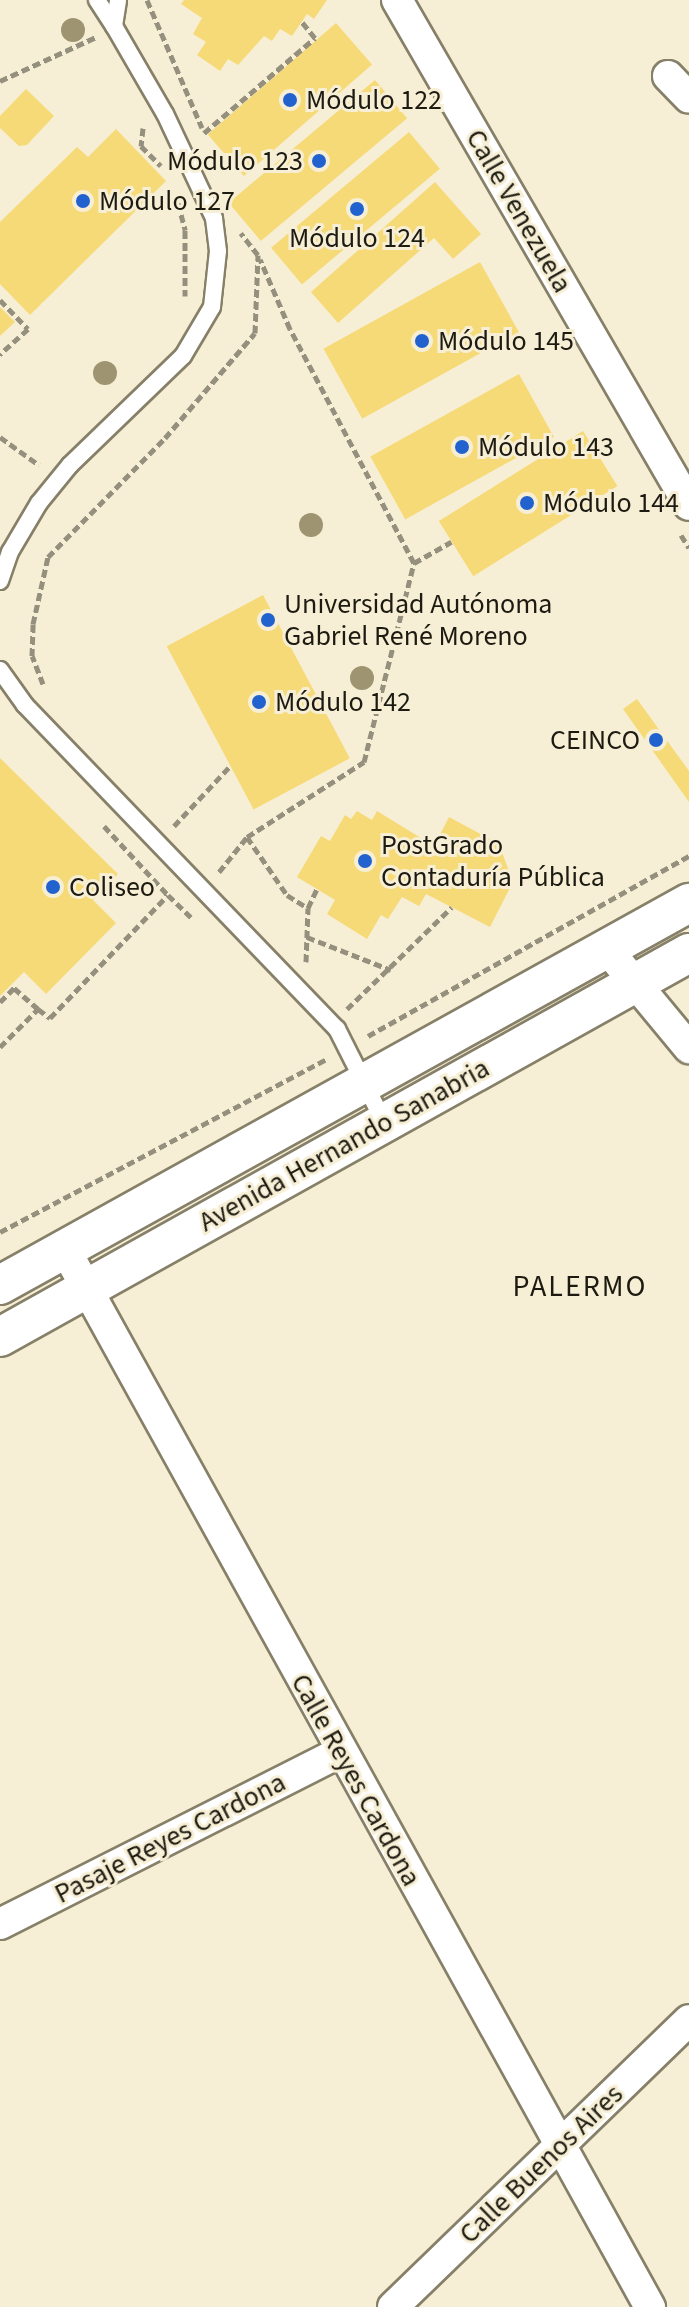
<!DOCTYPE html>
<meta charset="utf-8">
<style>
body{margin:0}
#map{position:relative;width:689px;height:2307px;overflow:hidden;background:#f7efd5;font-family:"Source Sans 3",sans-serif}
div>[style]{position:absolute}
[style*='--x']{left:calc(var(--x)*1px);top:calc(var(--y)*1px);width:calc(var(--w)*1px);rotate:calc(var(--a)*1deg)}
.building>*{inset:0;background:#f6da78;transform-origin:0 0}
.path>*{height:5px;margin-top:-2.5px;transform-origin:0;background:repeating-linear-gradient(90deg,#95907d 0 8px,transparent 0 12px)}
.roads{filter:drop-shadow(2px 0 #878069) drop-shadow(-2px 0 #878069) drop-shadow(0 2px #878069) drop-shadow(0 -2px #878069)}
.service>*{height:16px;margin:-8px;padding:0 8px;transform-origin:8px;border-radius:8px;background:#fff}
.minor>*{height:30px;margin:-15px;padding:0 15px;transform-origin:15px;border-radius:15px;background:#fff}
.tertiary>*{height:38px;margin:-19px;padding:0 19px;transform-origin:19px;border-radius:19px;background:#fff}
.trees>*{width:24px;height:24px;margin:-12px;border-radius:50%;background:#9e9472}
.dots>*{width:22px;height:22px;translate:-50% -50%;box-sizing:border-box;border:4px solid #f7efd5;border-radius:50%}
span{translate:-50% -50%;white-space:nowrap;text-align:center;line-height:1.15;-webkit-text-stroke:6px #f7efd5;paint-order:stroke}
.poi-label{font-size:28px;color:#1c1a11}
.left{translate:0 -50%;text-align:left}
.right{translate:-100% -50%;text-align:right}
.street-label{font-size:28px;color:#1c1a11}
.neighbourhood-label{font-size:30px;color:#1c1a11;letter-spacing:2px}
</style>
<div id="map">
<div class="building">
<div style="clip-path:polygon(184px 0,327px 0,314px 19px,307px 14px,292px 36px,280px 29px,272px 41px,264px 36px,238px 65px,228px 59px,220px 71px,197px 55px,206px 42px,193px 34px,202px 18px,181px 4px)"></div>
<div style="left:336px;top:23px;width:55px;height:170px;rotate:49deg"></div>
<div style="left:375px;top:80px;width:50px;height:191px;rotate:50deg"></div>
<div style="clip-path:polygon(26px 89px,54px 116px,27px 145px,19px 146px,0 128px,0 116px)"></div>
<div style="clip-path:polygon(116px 129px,166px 181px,30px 315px,0 284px,0 222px,77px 147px,88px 157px)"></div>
<div style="left:409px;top:132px;width:48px;height:180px;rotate:50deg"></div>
<div style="clip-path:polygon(435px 182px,481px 234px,453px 259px,434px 238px,338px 323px,311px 292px)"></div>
<div style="left:480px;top:262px;width:80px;height:179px;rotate:61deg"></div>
<div style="clip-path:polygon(0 307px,15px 322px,0 336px)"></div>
<div style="left:519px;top:374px;width:72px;height:170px;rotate:61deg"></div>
<div style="left:583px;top:431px;width:65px;height:170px;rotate:58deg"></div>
<div style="left:263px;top:595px;width:185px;height:109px;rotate:62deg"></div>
<div style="clip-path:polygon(637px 699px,689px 771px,689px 802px,623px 709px)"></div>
<div style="clip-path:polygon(0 758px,118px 874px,93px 900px,116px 923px,46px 994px,24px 972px,0 996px)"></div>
<div style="clip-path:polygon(357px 811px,372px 820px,377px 811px,434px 846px,449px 817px,499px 844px,513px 882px,490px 927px,426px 894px,419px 906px,402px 897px,388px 919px,381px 915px,367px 939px,327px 914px,335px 900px,297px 877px,321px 836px,330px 841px,345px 815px,351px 819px)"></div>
</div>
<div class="path">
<div style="--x:147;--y:0;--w:139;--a:66.7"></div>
<div style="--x:0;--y:81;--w:106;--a:-24.6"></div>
<div style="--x:143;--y:128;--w:18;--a:96"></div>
<div style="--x:141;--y:146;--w:28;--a:45"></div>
<div style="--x:204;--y:133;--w:146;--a:-40.6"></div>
<div style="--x:315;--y:38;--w:22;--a:-129"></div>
<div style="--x:178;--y:203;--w:28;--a:75"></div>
<div style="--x:185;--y:230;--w:66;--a:90"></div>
<div style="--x:0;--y:300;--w:40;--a:46"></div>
<div style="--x:28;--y:329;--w:38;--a:138"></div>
<div style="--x:0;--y:437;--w:48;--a:35.7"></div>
<div style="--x:681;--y:535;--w:15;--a:58"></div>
<div style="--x:414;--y:563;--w:43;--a:-29.6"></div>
<div style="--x:43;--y:684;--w:30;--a:-111"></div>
<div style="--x:32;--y:656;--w:32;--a:-88"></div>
<div style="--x:33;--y:624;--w:69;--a:-77.4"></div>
<div style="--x:48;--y:557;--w:167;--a:-45.5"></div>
<div style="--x:165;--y:438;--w:138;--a:-49.4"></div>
<div style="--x:255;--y:333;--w:78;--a:-87.8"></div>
<div style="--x:258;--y:255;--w:28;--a:-128"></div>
<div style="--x:104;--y:826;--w:94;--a:47.2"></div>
<div style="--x:174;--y:826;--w:83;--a:-46.9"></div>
<div style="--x:247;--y:837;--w:70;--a:55.4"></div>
<div style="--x:287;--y:895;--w:25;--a:32"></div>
<div style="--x:219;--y:872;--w:45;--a:-51.3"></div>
<div style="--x:247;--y:837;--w:139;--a:-32.7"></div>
<div style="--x:364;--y:762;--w:205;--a:-75.9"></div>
<div style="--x:414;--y:563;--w:265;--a:-117.9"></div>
<div style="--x:290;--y:329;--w:76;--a:-113.2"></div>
<div style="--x:307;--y:937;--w:90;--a:21.4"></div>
<div style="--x:306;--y:962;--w:54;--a:-87.9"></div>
<div style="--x:308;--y:908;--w:21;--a:-65"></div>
<div style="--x:0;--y:1002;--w:20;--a:-45"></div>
<div style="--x:14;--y:988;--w:32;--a:41"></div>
<div style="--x:347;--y:1009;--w:146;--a:-44.2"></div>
<div style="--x:368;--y:1036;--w:368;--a:-29.3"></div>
<div style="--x:0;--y:1047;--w:54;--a:-45"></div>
<div style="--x:38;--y:1009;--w:15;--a:37"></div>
<div style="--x:50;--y:1018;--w:170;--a:-46.2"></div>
<div style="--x:168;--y:895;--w:33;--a:44"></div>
<div style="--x:0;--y:1232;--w:371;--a:-27.9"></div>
</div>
<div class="roads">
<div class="service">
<div style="--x:97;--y:0;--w:31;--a:57"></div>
<div style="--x:0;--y:581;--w:31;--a:-71"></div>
<div style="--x:10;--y:552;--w:57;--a:-59.4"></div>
<div style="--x:39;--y:503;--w:49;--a:-50.8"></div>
<div style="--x:70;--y:465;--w:157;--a:-44"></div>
<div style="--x:183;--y:356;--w:57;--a:-59.4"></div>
<div style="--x:212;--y:307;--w:56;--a:-83.9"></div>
<div style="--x:218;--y:251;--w:33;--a:-97"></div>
<div style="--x:214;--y:218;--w:115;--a:-115.2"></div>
<div style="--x:165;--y:114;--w:102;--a:-120.1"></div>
<div style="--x:114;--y:26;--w:26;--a:-81"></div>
<div style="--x:0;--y:670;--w:43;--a:54.5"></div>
<div style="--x:25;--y:705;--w:450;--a:46.1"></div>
<div style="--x:337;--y:1029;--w:104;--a:63.2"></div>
</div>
<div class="minor">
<div style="--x:397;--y:0;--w:583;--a:59.96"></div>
<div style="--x:668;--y:76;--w:30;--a:46"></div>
<div style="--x:607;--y:949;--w:129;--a:50.4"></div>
<div style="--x:66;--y:1251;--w:1207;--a:61.06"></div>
<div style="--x:0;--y:1924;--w:381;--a:-26.8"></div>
<div style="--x:393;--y:2307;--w:412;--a:-44.1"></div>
</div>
<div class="tertiary">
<div style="--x:0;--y:1285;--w:788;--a:-29.01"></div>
<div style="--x:0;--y:1337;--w:789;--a:-29.13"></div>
</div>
</div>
<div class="trees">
<div style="left:73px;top:30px"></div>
<div style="left:105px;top:373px"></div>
<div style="left:311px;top:525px"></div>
<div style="left:362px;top:678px"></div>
</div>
<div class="dots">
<div style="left:290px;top:100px;background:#2162ce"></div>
<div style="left:319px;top:161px;background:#2162ce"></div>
<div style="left:83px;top:201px;background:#2162ce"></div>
<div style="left:357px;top:209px;background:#2162ce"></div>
<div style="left:422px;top:341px;background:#2162ce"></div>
<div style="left:462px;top:447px;background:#2162ce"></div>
<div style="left:527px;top:503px;background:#2162ce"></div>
<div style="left:268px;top:620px;background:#2162ce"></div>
<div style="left:259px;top:702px;background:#2162ce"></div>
<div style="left:656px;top:740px;background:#2162ce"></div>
<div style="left:365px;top:861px;background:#2162ce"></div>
<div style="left:53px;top:887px;background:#2162ce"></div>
</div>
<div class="poi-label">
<span class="left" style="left:306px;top:100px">Módulo 122</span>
<span class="right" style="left:303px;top:161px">Módulo 123</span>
<span class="left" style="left:99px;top:201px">Módulo 127</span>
<span style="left:357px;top:238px">Módulo 124</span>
<span class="left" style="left:438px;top:341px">Módulo 145</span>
<span class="left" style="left:478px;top:447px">Módulo 143</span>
<span class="left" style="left:543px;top:503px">Módulo 144</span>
<span class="left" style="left:284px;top:620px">Universidad Autónoma<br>Gabriel René Moreno</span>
<span class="left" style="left:275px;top:702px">Módulo 142</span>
<span class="right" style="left:640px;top:740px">CEINCO</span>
<span class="left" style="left:381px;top:861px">PostGrado<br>Contaduría Pública</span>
<span class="left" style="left:69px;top:887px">Coliseo</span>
</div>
<div class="street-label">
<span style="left:519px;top:211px;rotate:60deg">Calle Venezuela</span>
<span style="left:344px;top:1145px;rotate:-29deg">Avenida Hernando Sanabria</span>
<span style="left:356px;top:1780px;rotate:61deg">Calle Reyes Cardona</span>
<span style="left:170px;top:1838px;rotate:-27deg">Pasaje Reyes Cardona</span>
<span style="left:541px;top:2164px;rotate:-44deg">Calle Buenos Aires</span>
</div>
<div class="neighbourhood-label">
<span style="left:580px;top:1287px">PALERMO</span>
</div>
</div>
